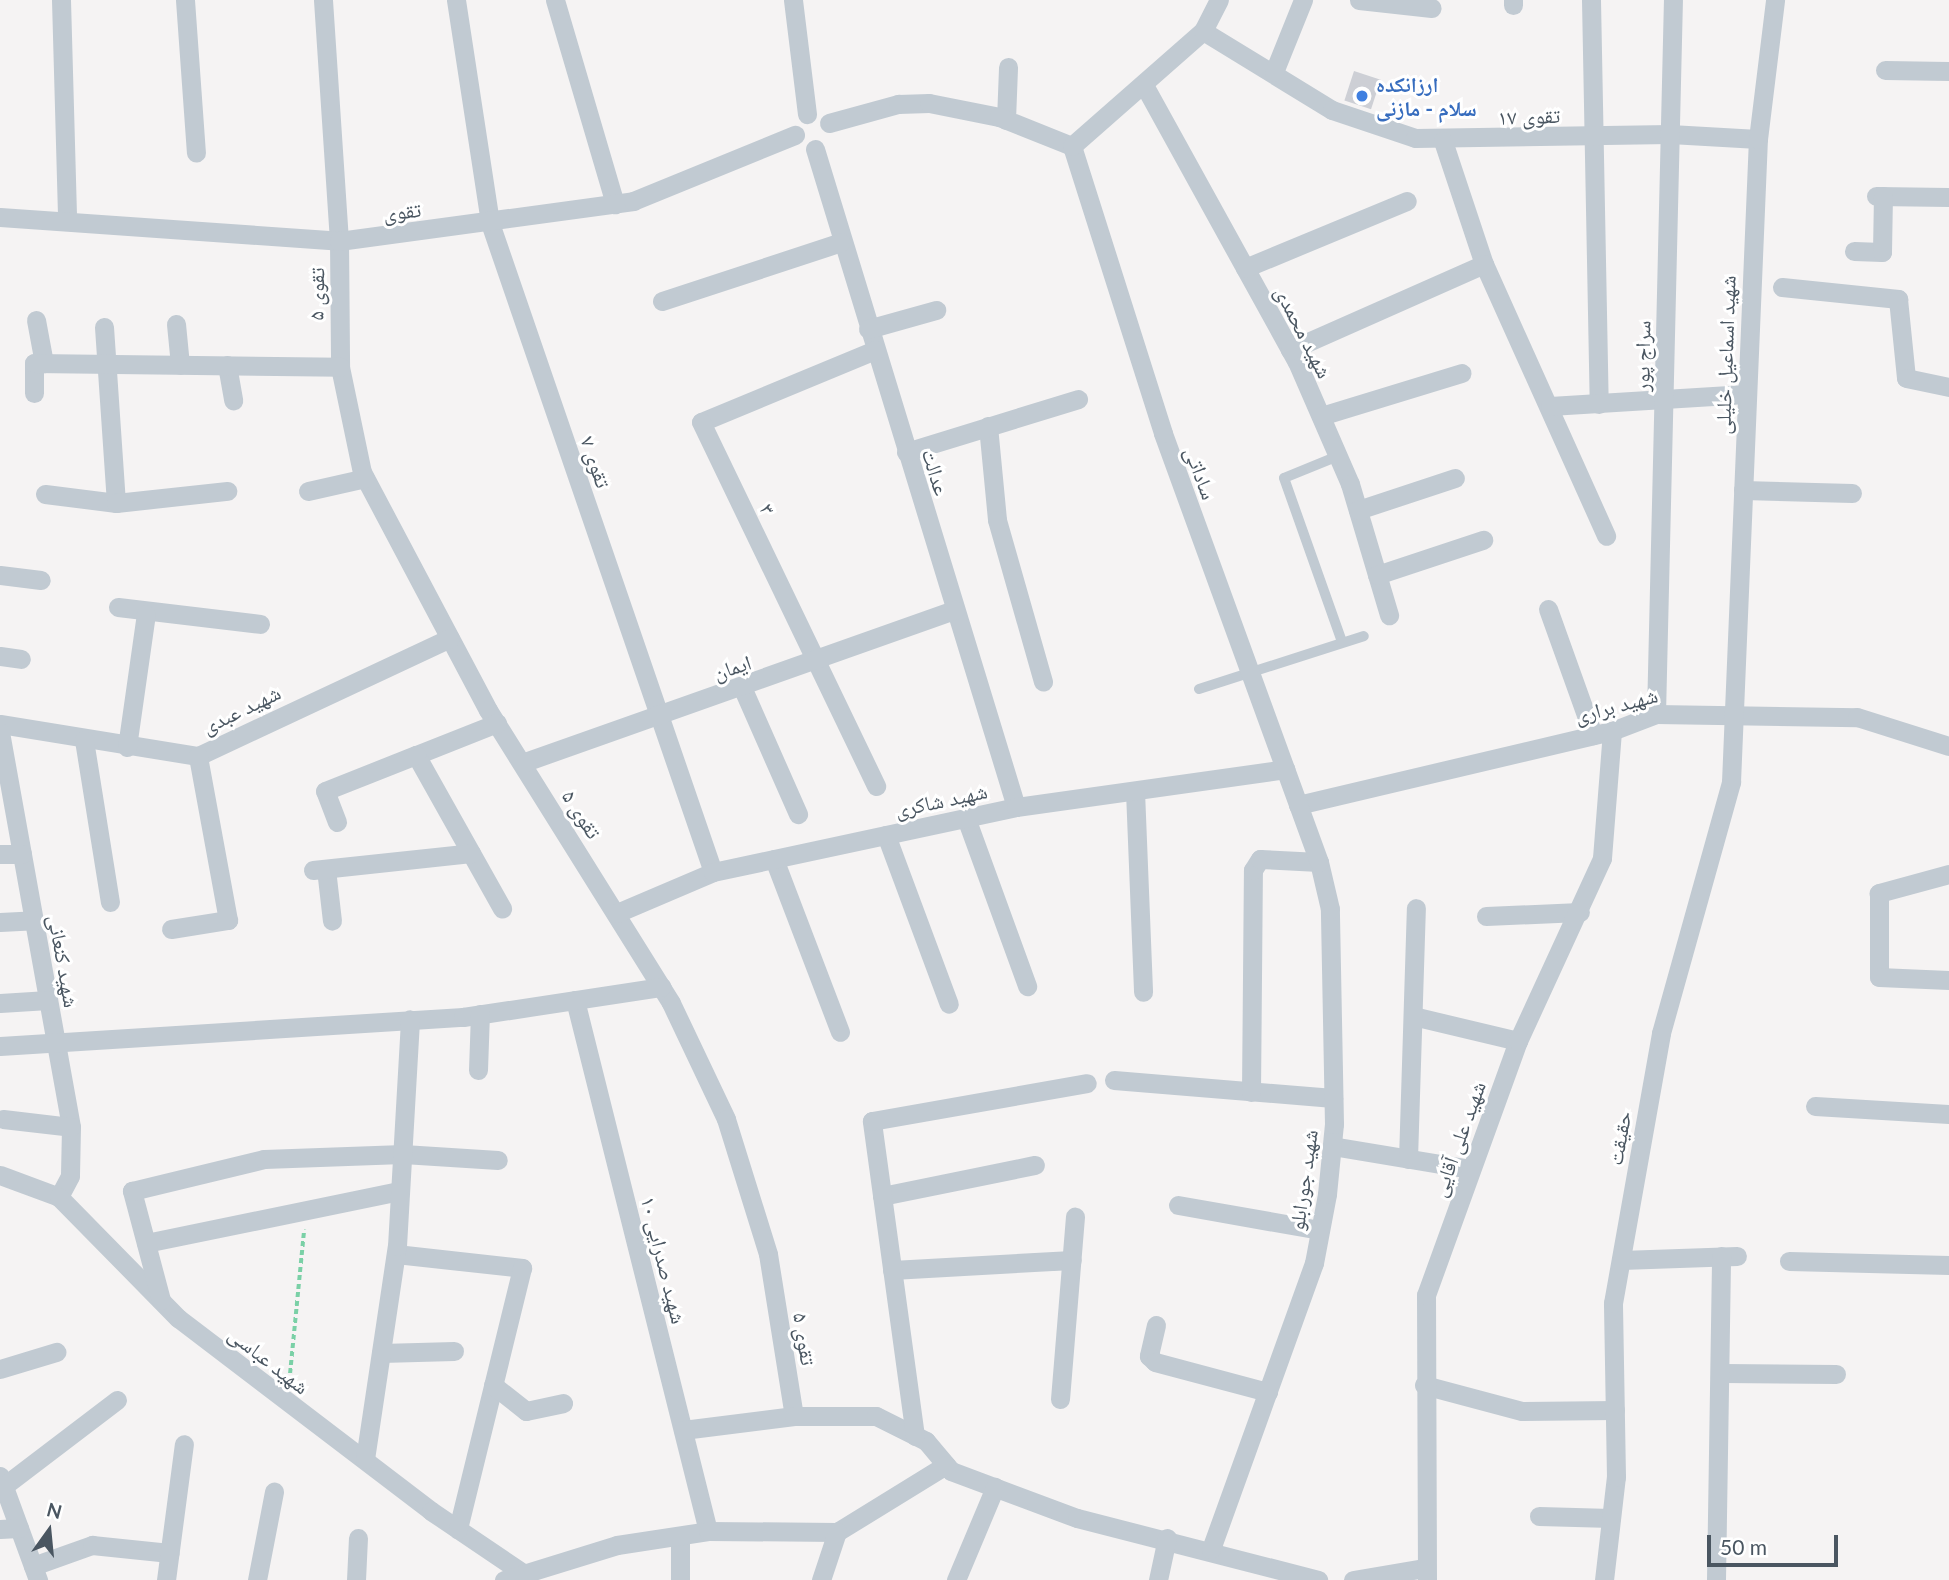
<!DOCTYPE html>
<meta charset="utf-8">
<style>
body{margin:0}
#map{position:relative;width:1949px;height:1580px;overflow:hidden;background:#f5f3f3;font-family:Lato,"Noto Naskh Arabic",sans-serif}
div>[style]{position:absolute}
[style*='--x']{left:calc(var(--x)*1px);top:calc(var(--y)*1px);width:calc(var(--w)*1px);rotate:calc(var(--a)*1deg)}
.building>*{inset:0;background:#cdcfd5;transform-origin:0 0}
.path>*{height:3.5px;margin-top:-1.75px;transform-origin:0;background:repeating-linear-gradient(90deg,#7ad0a6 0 5px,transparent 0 8.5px)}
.lane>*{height:10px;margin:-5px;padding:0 5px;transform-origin:5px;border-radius:5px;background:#c1cad2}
.street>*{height:19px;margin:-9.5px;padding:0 9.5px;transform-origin:9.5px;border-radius:9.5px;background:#c1cad2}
.dots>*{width:19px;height:19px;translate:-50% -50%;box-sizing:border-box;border:4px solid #fff;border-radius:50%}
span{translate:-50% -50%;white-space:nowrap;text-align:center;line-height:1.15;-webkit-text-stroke:6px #fff;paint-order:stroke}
.shop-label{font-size:21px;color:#366cbe;font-weight:700}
.left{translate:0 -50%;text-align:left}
.street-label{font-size:21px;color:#4a5661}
.north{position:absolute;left:14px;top:1496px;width:70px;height:70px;-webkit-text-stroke:5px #fff;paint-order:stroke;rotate:15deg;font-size:19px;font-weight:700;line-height:28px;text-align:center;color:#4a5661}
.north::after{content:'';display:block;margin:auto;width:24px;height:32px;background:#4a5661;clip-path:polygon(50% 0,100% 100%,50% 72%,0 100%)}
.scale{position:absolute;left:1707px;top:1535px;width:131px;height:32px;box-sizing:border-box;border:4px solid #4a5661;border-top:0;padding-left:9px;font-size:21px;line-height:24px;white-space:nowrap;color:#4a5661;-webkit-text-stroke:5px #fff;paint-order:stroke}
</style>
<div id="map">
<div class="building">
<div style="left:1354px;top:71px;width:28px;height:31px;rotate:18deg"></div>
</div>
<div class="path">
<div style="--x:289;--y:1382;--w:153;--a:-84.4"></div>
</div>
<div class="lane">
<div style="--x:1338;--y:456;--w:58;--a:157.8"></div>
<div style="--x:1284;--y:478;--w:174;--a:70.5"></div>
<div style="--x:1199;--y:689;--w:173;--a:-17.8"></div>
</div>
<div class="street">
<div style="--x:61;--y:0;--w:220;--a:88.4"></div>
<div style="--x:185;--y:0;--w:153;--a:85.9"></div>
<div style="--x:323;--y:0;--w:242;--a:86.2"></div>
<div style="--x:339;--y:241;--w:126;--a:89.5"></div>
<div style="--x:340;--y:367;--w:107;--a:78.2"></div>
<div style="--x:362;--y:472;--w:269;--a:62.1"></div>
<div style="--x:488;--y:710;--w:345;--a:58"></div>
<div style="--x:671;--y:1003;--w:128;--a:64.6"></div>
<div style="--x:726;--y:1119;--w:141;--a:72.7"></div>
<div style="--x:768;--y:1254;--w:164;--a:80.9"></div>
<div style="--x:456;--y:0;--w:226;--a:81.3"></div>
<div style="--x:490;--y:223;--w:686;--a:71.04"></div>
<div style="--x:555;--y:0;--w:213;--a:73.6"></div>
<div style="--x:793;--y:0;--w:115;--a:83"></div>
<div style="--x:1359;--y:0;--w:73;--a:6.3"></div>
<div style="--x:1591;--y:0;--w:404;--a:88.9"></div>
<div style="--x:1513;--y:5;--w:5;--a:-90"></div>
<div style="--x:1203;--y:31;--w:151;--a:31.5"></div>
<div style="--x:1332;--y:110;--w:88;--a:18.6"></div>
<div style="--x:1415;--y:138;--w:255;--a:-0.9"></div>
<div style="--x:1670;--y:134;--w:88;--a:3.3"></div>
<div style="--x:1885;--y:70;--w:64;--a:0.9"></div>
<div style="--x:1274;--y:72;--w:78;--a:-68.1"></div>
<div style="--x:1144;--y:85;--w:316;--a:61.1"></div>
<div style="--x:1297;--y:362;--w:133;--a:66.5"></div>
<div style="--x:1350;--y:484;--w:137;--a:73.4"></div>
<div style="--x:1006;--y:120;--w:53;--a:-87.8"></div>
<div style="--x:829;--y:123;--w:72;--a:-15.4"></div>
<div style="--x:898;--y:104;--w:31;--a:-2"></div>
<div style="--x:929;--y:103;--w:71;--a:11.3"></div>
<div style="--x:999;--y:117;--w:79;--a:21.7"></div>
<div style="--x:1443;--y:141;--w:130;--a:71.6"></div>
<div style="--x:1484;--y:264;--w:298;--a:65.8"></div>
<div style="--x:815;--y:149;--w:688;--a:73.01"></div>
<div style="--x:1876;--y:196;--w:73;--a:0.8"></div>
<div style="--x:0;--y:217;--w:340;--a:4"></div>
<div style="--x:339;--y:241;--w:297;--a:-7.7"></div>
<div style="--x:633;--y:201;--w:175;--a:-22.2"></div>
<div style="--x:1854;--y:251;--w:28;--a:2"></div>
<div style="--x:1882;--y:252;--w:56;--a:-89"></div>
<div style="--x:1245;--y:268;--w:175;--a:-22.5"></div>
<div style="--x:1782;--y:287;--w:117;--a:5.9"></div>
<div style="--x:1898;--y:299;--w:79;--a:84.2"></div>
<div style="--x:1906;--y:378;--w:44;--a:11.8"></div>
<div style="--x:662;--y:301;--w:188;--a:-18.2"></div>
<div style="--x:36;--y:320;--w:44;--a:79.5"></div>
<div style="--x:176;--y:324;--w:41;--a:84.4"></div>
<div style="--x:104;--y:327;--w:176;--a:86.1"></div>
<div style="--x:868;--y:329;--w:71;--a:-15.6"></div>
<div style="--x:875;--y:350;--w:188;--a:157.5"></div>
<div style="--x:701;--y:422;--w:404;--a:64.3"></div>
<div style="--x:1290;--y:350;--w:212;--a:-23.9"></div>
<div style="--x:227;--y:365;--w:36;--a:80"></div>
<div style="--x:34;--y:393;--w:30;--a:-90"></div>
<div style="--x:34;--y:363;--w:306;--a:0.7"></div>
<div style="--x:1550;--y:406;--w:196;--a:-3.5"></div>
<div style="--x:1321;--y:416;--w:147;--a:-17"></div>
<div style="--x:988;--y:426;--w:94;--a:84.5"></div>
<div style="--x:997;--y:520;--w:168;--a:74.1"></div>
<div style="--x:906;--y:452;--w:180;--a:-17.1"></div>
<div style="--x:1743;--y:490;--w:109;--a:1.6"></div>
<div style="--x:308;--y:491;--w:58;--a:-12.8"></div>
<div style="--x:45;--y:494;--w:72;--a:7.2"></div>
<div style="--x:116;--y:503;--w:112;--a:-6.2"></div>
<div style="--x:1358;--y:510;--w:102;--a:-18.3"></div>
<div style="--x:0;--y:575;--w:41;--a:7"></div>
<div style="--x:1377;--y:575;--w:112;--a:-18.3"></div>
<div style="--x:118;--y:607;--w:143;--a:6.8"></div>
<div style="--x:1548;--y:609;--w:134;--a:70.3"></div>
<div style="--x:0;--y:656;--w:21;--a:8"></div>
<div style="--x:742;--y:687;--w:139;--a:66.2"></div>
<div style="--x:1656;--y:714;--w:714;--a:-88.64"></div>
<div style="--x:497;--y:723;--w:87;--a:158.4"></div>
<div style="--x:416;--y:755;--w:176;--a:60.7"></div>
<div style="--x:0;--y:724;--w:201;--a:9.2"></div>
<div style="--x:198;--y:756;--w:278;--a:-25.1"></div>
<div style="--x:0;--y:732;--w:401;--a:79.8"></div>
<div style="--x:71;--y:1127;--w:49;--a:91.2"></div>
<div style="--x:70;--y:1176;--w:24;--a:118"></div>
<div style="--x:84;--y:740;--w:164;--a:80.9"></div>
<div style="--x:127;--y:747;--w:134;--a:-81.9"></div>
<div style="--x:522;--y:763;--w:459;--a:-19.5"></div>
<div style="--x:1135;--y:791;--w:201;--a:87.7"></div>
<div style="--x:1298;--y:805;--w:323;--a:-13.3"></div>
<div style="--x:1612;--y:731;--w:47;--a:-21.1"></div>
<div style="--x:1656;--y:714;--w:201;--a:0.9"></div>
<div style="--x:1857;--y:717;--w:96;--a:17.5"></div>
<div style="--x:966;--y:818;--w:179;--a:70"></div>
<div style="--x:337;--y:822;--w:33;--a:-111"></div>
<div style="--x:325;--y:791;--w:98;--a:-21.6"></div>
<div style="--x:886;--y:835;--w:180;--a:69.6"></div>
<div style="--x:0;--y:854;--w:22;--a:0"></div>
<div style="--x:774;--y:859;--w:185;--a:69.1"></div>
<div style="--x:326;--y:869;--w:52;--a:83.4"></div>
<div style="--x:313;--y:870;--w:159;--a:-6.1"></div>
<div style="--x:1949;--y:874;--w:73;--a:164.8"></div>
<div style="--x:1879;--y:893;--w:84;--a:90"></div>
<div style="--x:1879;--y:977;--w:70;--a:2.5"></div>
<div style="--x:617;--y:913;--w:104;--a:-23.1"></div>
<div style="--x:713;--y:872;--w:310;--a:-12.1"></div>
<div style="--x:1016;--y:807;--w:272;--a:-8"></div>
<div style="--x:1486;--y:916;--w:94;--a:-2.4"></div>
<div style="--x:0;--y:922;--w:34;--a:-3"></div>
<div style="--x:171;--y:929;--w:58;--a:-9"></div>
<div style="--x:228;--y:920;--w:167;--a:-100.4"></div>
<div style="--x:575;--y:1000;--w:547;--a:75.94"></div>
<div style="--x:0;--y:1003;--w:48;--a:-3.6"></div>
<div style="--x:1413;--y:1016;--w:108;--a:13.4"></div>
<div style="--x:0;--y:1046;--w:464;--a:-3.6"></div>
<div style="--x:463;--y:1017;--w:201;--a:-8.6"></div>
<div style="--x:478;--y:1070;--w:56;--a:-88"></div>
<div style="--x:1114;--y:1080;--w:220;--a:4.7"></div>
<div style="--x:1251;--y:1092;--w:222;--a:-89.5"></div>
<div style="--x:1253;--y:870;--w:13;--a:-58"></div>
<div style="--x:1260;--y:859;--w:59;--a:2.9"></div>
<div style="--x:1815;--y:1106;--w:134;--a:3.4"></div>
<div style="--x:3;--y:1119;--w:68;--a:6.7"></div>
<div style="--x:1332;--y:1146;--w:141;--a:9.4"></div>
<div style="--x:1408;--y:1159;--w:251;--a:-88.2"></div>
<div style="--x:0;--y:1175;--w:63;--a:20.4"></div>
<div style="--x:59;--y:1197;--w:170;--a:45.5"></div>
<div style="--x:178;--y:1318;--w:318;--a:37.3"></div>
<div style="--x:431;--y:1511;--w:111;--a:34"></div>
<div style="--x:882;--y:1196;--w:156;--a:-11.5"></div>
<div style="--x:1178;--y:1205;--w:144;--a:10"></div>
<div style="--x:146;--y:1243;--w:259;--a:-11.6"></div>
<div style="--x:396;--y:1254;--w:127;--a:6.3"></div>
<div style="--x:522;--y:1268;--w:269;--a:103.8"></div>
<div style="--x:1621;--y:1260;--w:116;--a:-2"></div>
<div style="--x:1789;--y:1261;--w:160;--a:1.4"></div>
<div style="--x:892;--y:1270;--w:180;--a:-3.2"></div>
<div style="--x:161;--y:1300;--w:113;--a:-104.9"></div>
<div style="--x:132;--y:1191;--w:136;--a:-13.6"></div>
<div style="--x:264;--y:1159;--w:139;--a:-2.1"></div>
<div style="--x:403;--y:1154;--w:95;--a:3.6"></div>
<div style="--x:1156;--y:1325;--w:32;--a:103"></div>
<div style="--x:1149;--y:1356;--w:8;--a:45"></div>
<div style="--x:1155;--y:1362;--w:117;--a:14.9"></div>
<div style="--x:381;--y:1353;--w:73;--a:-1.6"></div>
<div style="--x:0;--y:1369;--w:59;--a:-16.9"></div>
<div style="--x:1723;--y:1373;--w:113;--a:0.5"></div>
<div style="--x:493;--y:1385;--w:42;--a:38.2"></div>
<div style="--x:526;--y:1411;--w:38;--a:-12"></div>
<div style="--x:1424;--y:1385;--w:101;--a:14.9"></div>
<div style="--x:1522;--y:1411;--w:93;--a:-0.6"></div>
<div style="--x:1060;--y:1399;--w:183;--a:-85.3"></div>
<div style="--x:683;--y:1430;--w:112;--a:-7.2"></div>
<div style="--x:794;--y:1416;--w:82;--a:0"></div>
<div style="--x:876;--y:1416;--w:56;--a:26.6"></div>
<div style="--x:926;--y:1441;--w:39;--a:50"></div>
<div style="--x:951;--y:1471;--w:134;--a:20.5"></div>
<div style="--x:1077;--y:1518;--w:249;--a:14.4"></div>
<div style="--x:915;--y:1436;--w:318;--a:-97.8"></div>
<div style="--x:872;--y:1121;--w:218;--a:-10"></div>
<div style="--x:365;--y:1459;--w:215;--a:-81.5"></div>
<div style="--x:397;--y:1246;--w:227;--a:-86.7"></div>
<div style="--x:0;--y:1476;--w:111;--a:69.9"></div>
<div style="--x:4;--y:1486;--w:142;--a:-37.3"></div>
<div style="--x:1539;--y:1516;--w:72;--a:1.6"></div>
<div style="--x:0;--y:1529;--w:19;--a:-3"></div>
<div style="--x:680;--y:1536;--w:44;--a:90"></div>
<div style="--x:1211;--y:1549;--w:304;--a:-70.2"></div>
<div style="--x:1314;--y:1263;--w:70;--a:-79.3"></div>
<div style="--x:1327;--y:1194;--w:70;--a:-84.3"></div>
<div style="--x:1334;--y:1124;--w:215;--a:-91.1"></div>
<div style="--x:1330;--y:909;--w:48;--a:-103.2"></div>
<div style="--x:1319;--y:862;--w:456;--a:-110"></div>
<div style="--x:1163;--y:433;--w:301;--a:-107.6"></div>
<div style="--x:1072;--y:146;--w:174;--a:-41.3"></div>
<div style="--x:1203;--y:31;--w:35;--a:-63"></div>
<div style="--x:33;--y:1566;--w:63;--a:-19.6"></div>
<div style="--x:92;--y:1545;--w:78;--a:5.9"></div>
<div style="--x:166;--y:1580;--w:137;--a:-82.5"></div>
<div style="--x:257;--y:1580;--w:90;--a:-79.1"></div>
<div style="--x:356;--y:1580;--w:42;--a:-87.3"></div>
<div style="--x:504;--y:1580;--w:118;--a:-17.2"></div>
<div style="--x:617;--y:1545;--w:92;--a:-8.7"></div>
<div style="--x:708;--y:1531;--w:129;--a:0.4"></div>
<div style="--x:837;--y:1532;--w:128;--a:-31.6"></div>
<div style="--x:821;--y:1580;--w:51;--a:-71.6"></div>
<div style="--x:956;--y:1580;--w:101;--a:-67.2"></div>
<div style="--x:1158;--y:1580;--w:43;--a:-77.9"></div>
<div style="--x:1353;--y:1580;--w:73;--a:-9.5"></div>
<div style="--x:1427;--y:1580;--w:285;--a:-90.2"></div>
<div style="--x:1426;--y:1295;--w:270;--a:-70.1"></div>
<div style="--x:1518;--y:1041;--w:201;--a:-65.3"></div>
<div style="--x:1602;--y:858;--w:127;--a:-85.5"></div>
<div style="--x:1604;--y:1580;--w:104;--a:-83.4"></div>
<div style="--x:1616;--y:1477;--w:174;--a:-91"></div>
<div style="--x:1613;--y:1303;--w:274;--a:-79.9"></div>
<div style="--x:1661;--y:1033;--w:261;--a:-74.4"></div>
<div style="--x:1731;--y:782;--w:644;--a:-87.6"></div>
<div style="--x:1758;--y:139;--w:140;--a:-83"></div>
<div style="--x:1716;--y:1580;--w:324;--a:-89.1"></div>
</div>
<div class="dots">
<div style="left:1362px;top:96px;background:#3f7fe0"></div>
</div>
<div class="shop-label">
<span class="left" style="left:1376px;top:96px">ارزانکده<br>سلام - مازنی</span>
</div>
<div class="street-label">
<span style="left:1529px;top:116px;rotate:-2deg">تقوی ۱۷</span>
<span style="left:402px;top:211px;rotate:-7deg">تقوی</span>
<span style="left:316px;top:294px;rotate:-89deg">تقوی ۵</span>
<span style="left:1304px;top:332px;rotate:63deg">شهید محمدی</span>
<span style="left:1725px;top:355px;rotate:-88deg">شهید اسماعیل خلیلی</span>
<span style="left:1642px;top:356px;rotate:-89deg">سراج پور</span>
<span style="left:596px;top:462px;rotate:71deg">تقوی ۷</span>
<span style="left:936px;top:472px;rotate:73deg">عدالت</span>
<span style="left:1201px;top:473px;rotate:70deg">ساداتی</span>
<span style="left:768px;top:509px;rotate:64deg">۳</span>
<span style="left:732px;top:667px;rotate:-18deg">ایمان</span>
<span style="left:1616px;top:705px;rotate:-15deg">شهید براری</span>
<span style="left:241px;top:709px;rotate:-26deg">شهید عبدی</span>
<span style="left:941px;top:800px;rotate:-12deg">شهید شاکری</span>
<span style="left:582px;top:814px;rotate:57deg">تقوی ۵</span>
<span style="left:64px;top:961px;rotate:80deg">شهید کنعانی</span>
<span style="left:1619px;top:1138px;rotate:-80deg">حقیقت</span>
<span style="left:1458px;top:1139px;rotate:-70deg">شهید علی آقایی</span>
<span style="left:1303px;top:1180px;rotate:-82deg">شهید جورابلو</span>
<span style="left:664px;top:1260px;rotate:76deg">شهید صدرایی ۱۰</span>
<span style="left:805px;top:1339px;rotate:81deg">تقوی ۵</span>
<span style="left:269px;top:1360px;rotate:38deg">شهید عباسی</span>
</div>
<div class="north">N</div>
<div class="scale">50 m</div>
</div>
